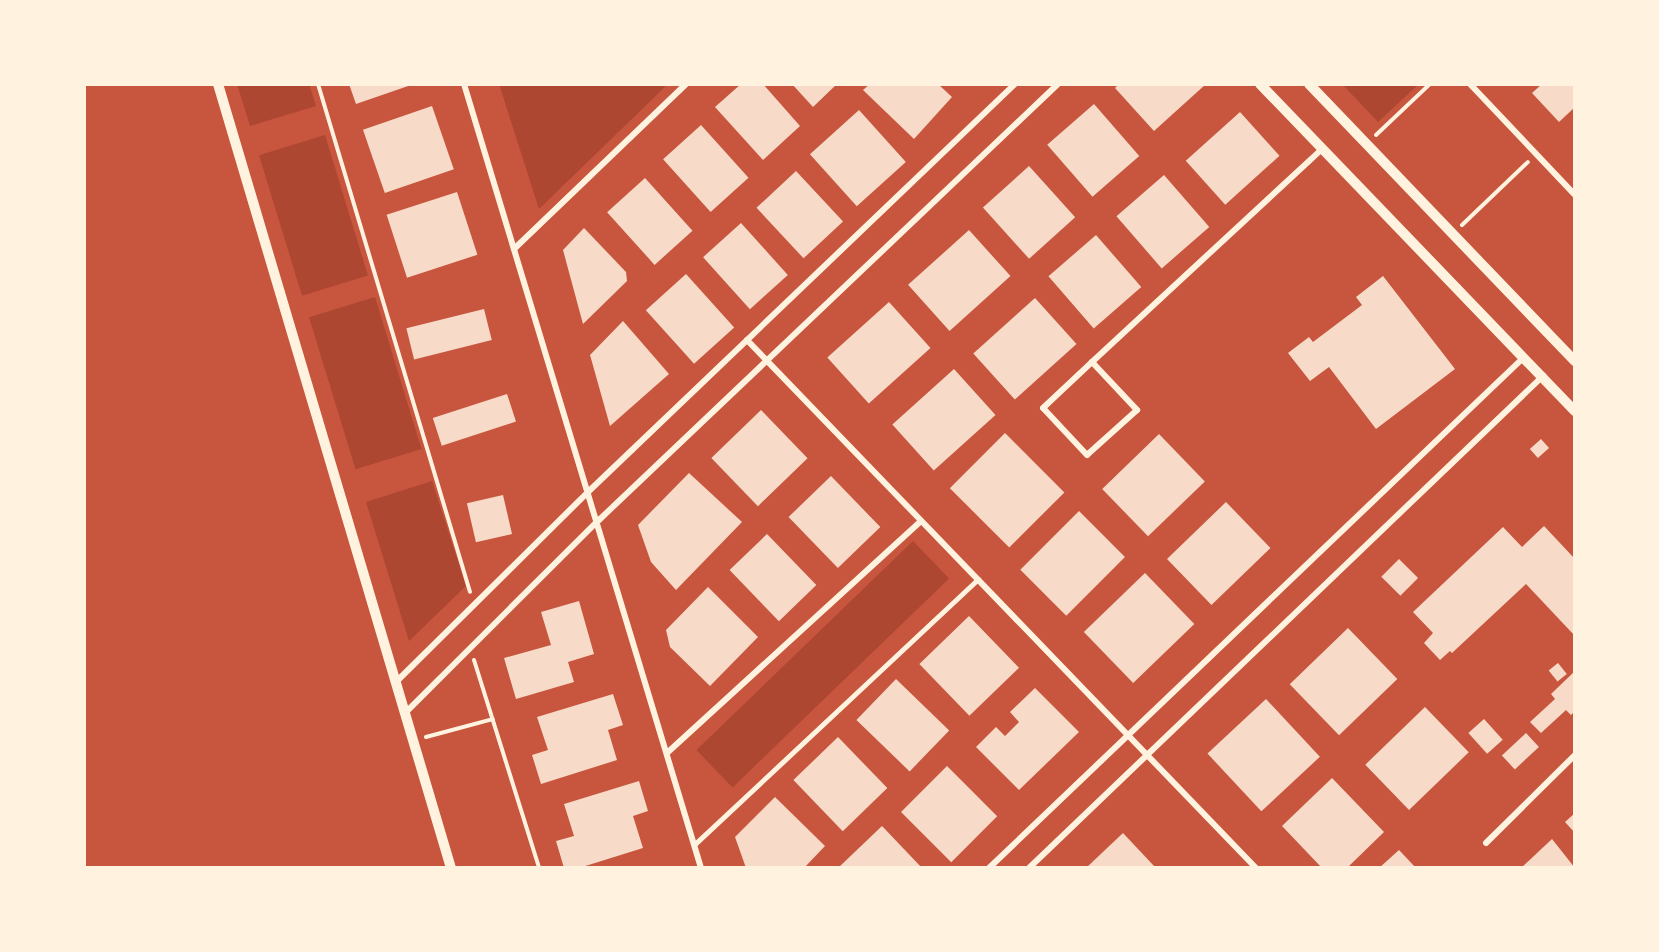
<!DOCTYPE html>
<style>
body{margin:0}
#map{position:relative;width:1659px;height:952px;overflow:hidden;background:#c8553d;font-family:"Fira Sans Condensed",sans-serif}
div>[style]{position:absolute}
[style*='--x']{left:calc(var(--x)*1px);top:calc(var(--y)*1px);width:calc(var(--w)*1px);rotate:calc(var(--a)*1deg)}
.green>*{inset:0;background:#ae4732;transform-origin:0 0}
.building>*{inset:0;background:#f7dbc8;transform-origin:0 0}
.path>*{height:4px;margin:-2px;padding:0 2px;transform-origin:2px;border-radius:2px;background:#fff3e0}
.service>*{height:4.5px;margin:-2.25px;padding:0 2.25px;transform-origin:2.25px;border-radius:2.25px;background:#fff3e0}
.minor>*{height:6px;margin:-3px;padding:0 3px;transform-origin:3px;border-radius:3px;background:#fff3e0}
.tertiary>*{height:10px;margin:-5px;padding:0 5px;transform-origin:5px;border-radius:5px;background:#fff3e0}
span{translate:-50% -50%;white-space:nowrap;text-align:center;line-height:1.15;-webkit-text-stroke:5px #fff3e0;paint-order:stroke}
.frame{position:absolute;inset:0;border:86px solid #fff3e0;pointer-events:none}
</style>
<div id="map">
<div class="green">
<div style="clip-path:polygon(237px 84px,309px 84px,316px 106px,250px 126px)"></div>
<div style="clip-path:polygon(499px 84px,668px 84px,539px 209px)"></div>
<div style="clip-path:polygon(1342px 84px,1419px 84px,1378px 122px)"></div>
<div style="left:325px;top:135px;width:147px;height:69px;rotate:73deg"></div>
<div style="left:375px;top:297px;width:159px;height:69px;rotate:73deg"></div>
<div style="clip-path:polygon(432px 481px,466px 586px,409px 641px,366px 502px)"></div>
<div style="left:913px;top:541px;width:52px;height:301px;rotate:46deg"></div>
</div>
<div class="building">
<div style="clip-path:polygon(349px 84px,414px 84px,356px 104px)"></div>
<div style="clip-path:polygon(741px 84px,763px 84px,800px 126px,763px 160px,715px 107px)"></div>
<div style="clip-path:polygon(792px 84px,837px 84px,813px 107px)"></div>
<div style="clip-path:polygon(870px 84px,938px 84px,952px 97px,914px 139px,863px 90px)"></div>
<div style="clip-path:polygon(1119px 84px,1206px 84px,1154px 131px,1115px 88px)"></div>
<div style="clip-path:polygon(1542px 84px,1575px 84px,1575px 107px,1559px 122px,1532px 93px)"></div>
<div style="left:1094px;top:104px;width:69px;height:62px;rotate:49deg"></div>
<div style="left:432px;top:106px;width:67px;height:73px;rotate:71deg"></div>
<div style="left:859px;top:110px;width:70px;height:66px;rotate:48deg"></div>
<div style="left:1240px;top:112px;width:59px;height:73px;rotate:48deg"></div>
<div style="left:701px;top:125px;width:71px;height:51px;rotate:48deg"></div>
<div style="left:1029px;top:166px;width:69px;height:62px;rotate:48deg"></div>
<div style="left:796px;top:171px;width:69px;height:54px;rotate:47deg"></div>
<div style="left:1164px;top:175px;width:69px;height:63px;rotate:49deg"></div>
<div style="left:645px;top:178px;width:71px;height:51px;rotate:48deg"></div>
<div style="left:457px;top:192px;width:66px;height:74px;rotate:72deg"></div>
<div style="left:741px;top:223px;width:70px;height:51px;rotate:48deg"></div>
<div style="clip-path:polygon(584px 228px,626px 272px,627px 281px,583px 324px,563px 250px)"></div>
<div style="left:969px;top:230px;width:62px;height:82px;rotate:48deg"></div>
<div style="left:1096px;top:235px;width:69px;height:63px;rotate:49deg"></div>
<div style="left:686px;top:274px;width:72px;height:54px;rotate:48deg"></div>
<div style="clip-path:polygon(1383px 276px,1455px 369px,1376px 429px,1329px 367px,1310px 381px,1288px 353px,1309px 337px,1313px 342px,1362px 305px,1356px 297px)"></div>
<div style="left:1035px;top:298px;width:62px;height:83px;rotate:48deg"></div>
<div style="left:889px;top:302px;width:62px;height:83px;rotate:48deg"></div>
<div style="left:484px;top:309px;width:32px;height:80px;rotate:76deg"></div>
<div style="clip-path:polygon(623px 321px,669px 374px,610px 426px,590px 355px)"></div>
<div style="left:954px;top:369px;width:62px;height:83px;rotate:48deg"></div>
<div style="left:507px;top:394px;width:29px;height:78px;rotate:72deg"></div>
<div style="left:761px;top:410px;width:67px;height:69px;rotate:46deg"></div>
<div style="left:1005px;top:433px;width:84px;height:78px;rotate:45deg"></div>
<div style="left:1159px;top:434px;width:66px;height:79px;rotate:46deg"></div>
<div style="left:1541px;top:439px;width:12px;height:15px;rotate:48deg"></div>
<div style="clip-path:polygon(689px 473px,742px 522px,676px 590px,651px 562px,638px 525px)"></div>
<div style="left:831px;top:476px;width:71px;height:59px;rotate:46deg"></div>
<div style="left:503px;top:495px;width:40px;height:37px;rotate:77deg"></div>
<div style="left:1226px;top:502px;width:64px;height:82px;rotate:46deg"></div>
<div style="left:1079px;top:511px;width:65px;height:83px;rotate:45deg"></div>
<div style="clip-path:polygon(1544px 526px,1575px 559px,1575px 636px,1526px 584px,1452px 653px,1450px 651px,1440px 660px,1424px 643px,1433px 633px,1413px 612px,1503px 527px,1522px 547px)"></div>
<div style="left:767px;top:534px;width:71px;height:52px;rotate:46deg"></div>
<div style="left:1399px;top:559px;width:27px;height:25px;rotate:45deg"></div>
<div style="left:1145px;top:573px;width:71px;height:85px;rotate:46deg"></div>
<div style="clip-path:polygon(708px 587px,758px 637px,710px 686px,670px 647px,666px 630px)"></div>
<div style="clip-path:polygon(579px 601px,594px 654px,568px 662px,574px 682px,516px 699px,504px 658px,551px 645px,541px 612px)"></div>
<div style="left:969px;top:616px;width:72px;height:69px;rotate:46deg"></div>
<div style="left:1348px;top:628px;width:71px;height:81px;rotate:46deg"></div>
<div style="left:1558px;top:663px;width:14px;height:12px;rotate:51deg"></div>
<div style="clip-path:polygon(1575px 671px,1575px 711px,1571px 715px,1566px 710px,1541px 733px,1530px 722px,1555px 699px,1551px 694px)"></div>
<div style="left:896px;top:679px;width:74px;height:57px;rotate:44deg"></div>
<div style="clip-path:polygon(1035px 688px,1079px 732px,1019px 790px,976px 747px,996px 727px,1005px 736px,1019px 722px,1010px 712px)"></div>
<div style="clip-path:polygon(613px 694px,623px 725px,608px 730px,617px 760px,541px 784px,532px 755px,548px 750px,537px 717px)"></div>
<div style="left:1266px;top:699px;width:79px;height:80px;rotate:47deg"></div>
<div style="left:1425px;top:707px;width:63px;height:83px;rotate:46deg"></div>
<div style="left:1484px;top:719px;width:28px;height:21px;rotate:48deg"></div>
<div style="left:1526px;top:733px;width:19px;height:33px;rotate:47deg"></div>
<div style="left:838px;top:737px;width:71px;height:62px;rotate:46deg"></div>
<div style="left:947px;top:766px;width:71px;height:65px;rotate:45deg"></div>
<div style="clip-path:polygon(1332px 778px,1384px 832px,1347px 868px,1322px 868px,1282px 826px)"></div>
<div style="clip-path:polygon(639px 781px,648px 811px,633px 816px,643px 848px,579px 868px,564px 868px,556px 841px,574px 836px,564px 804px)"></div>
<div style="clip-path:polygon(775px 797px,825px 846px,804px 868px,746px 868px,735px 837px)"></div>
<div style="clip-path:polygon(1575px 813px,1575px 833px,1565px 822px)"></div>
<div style="clip-path:polygon(882px 826px,922px 868px,838px 868px)"></div>
<div style="clip-path:polygon(1123px 833px,1154px 866px,1086px 868px)"></div>
<div style="clip-path:polygon(1552px 839px,1575px 868px,1521px 868px)"></div>
<div style="clip-path:polygon(1399px 850px,1416px 868px,1379px 868px)"></div>
</div>
<div class="path">
<div style="--x:318;--y:84;--w:530;--a:73.34"></div>
<div style="--x:1376;--y:135;--w:74;--a:-43.4"></div>
<div style="--x:1462;--y:225;--w:91;--a:-43.7"></div>
<div style="--x:474;--y:660;--w:218;--a:72.6"></div>
<div style="--x:426;--y:737;--w:69;--a:-15"></div>
</div>
<div class="service">
<div style="--x:694;--y:845;--w:389;--a:-43.1"></div>
</div>
<div class="minor">
<div style="--x:464;--y:84;--w:819;--a:73.18"></div>
<div style="--x:1470;--y:84;--w:153;--a:46.6"></div>
<div style="--x:514;--y:249;--w:238;--a:-43.8"></div>
<div style="--x:747;--y:340;--w:733;--a:46.05"></div>
<div style="--x:1092;--y:362;--w:66;--a:46.8"></div>
<div style="--x:1137;--y:410;--w:67;--a:138"></div>
<div style="--x:1087;--y:455;--w:64;--a:-133.1"></div>
<div style="--x:1043;--y:408;--w:67;--a:-43.2"></div>
<div style="--x:1092;--y:362;--w:313;--a:-42.8"></div>
<div style="--x:396;--y:682;--w:270;--a:-44.7"></div>
<div style="--x:588;--y:492;--w:591;--a:-43.7"></div>
<div style="--x:405;--y:713;--w:274;--a:-44.9"></div>
<div style="--x:599;--y:520;--w:633;--a:-43.53"></div>
<div style="--x:667;--y:753;--w:344;--a:-42.4"></div>
<div style="--x:1486;--y:843;--w:125;--a:-44.7"></div>
<div style="--x:989;--y:868;--w:738;--a:-43.68"></div>
<div style="--x:1029;--y:868;--w:712;--a:-43.75"></div>
</div>
<div class="tertiary">
<div style="--x:218;--y:84;--w:818;--a:73.45"></div>
<div style="--x:1260;--y:84;--w:454;--a:46.1"></div>
<div style="--x:1309;--y:84;--w:384;--a:46.2"></div>
</div>
<div class="frame"></div>
</div>
